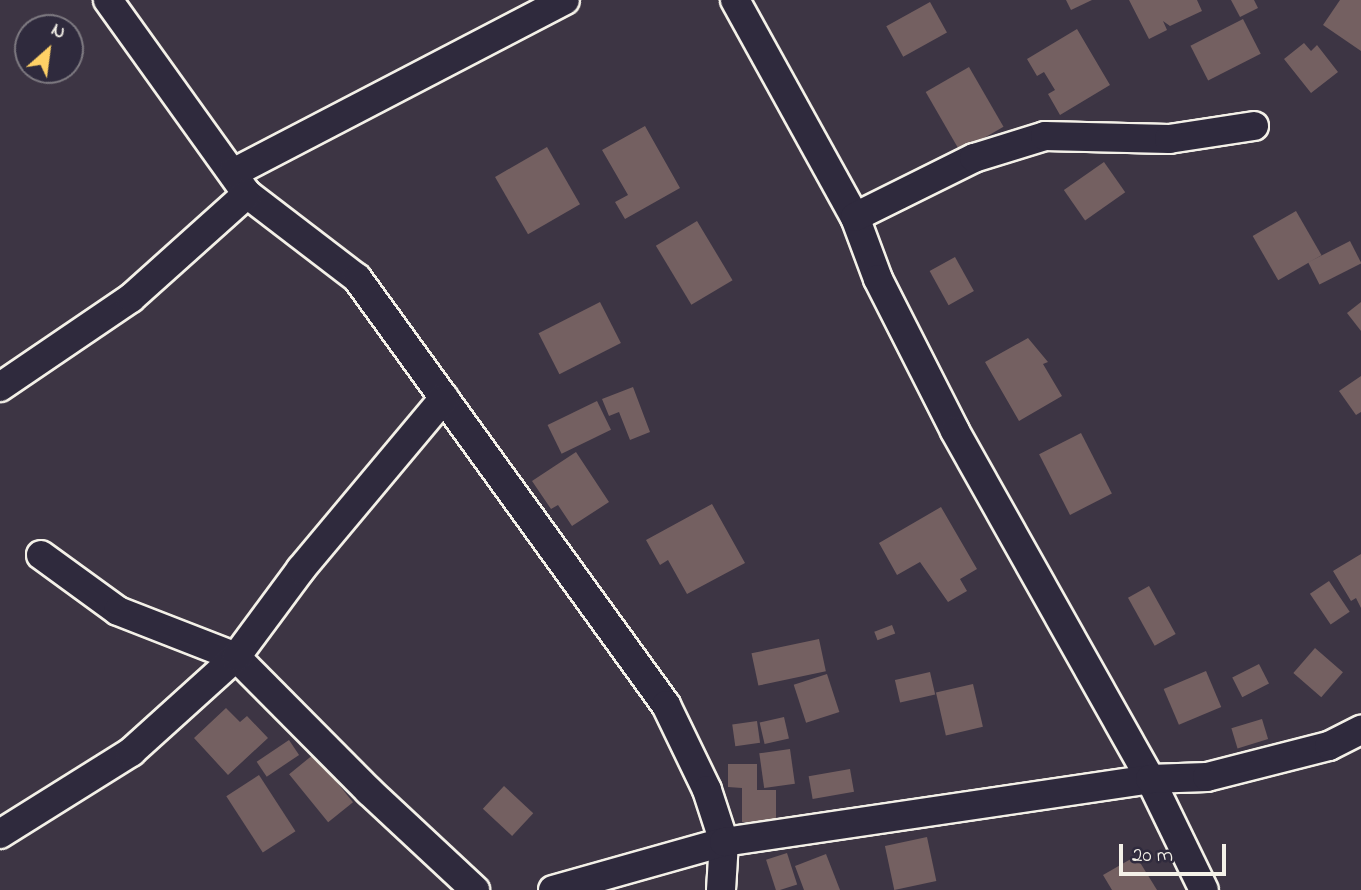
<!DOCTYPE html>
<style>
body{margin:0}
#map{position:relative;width:1361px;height:890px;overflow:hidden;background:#3d3544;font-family:"Indie Flower",sans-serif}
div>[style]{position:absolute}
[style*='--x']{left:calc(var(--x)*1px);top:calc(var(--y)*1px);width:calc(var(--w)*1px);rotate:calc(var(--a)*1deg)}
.building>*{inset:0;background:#746061;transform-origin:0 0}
.roads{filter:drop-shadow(2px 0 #f4f1e8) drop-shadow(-2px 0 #f4f1e8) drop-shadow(0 2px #f4f1e8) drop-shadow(0 -2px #f4f1e8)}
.street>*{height:28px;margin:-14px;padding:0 14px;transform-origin:14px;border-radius:14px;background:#2f2a3d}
span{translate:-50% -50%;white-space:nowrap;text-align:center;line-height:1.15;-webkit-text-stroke:5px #2f2a3d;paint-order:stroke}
.north{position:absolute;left:14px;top:14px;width:70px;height:70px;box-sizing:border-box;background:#2f2a3d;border:2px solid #7e7a81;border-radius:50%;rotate:28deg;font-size:19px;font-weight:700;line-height:28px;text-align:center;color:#f4f1e8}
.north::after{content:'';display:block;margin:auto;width:24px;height:32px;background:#ffd166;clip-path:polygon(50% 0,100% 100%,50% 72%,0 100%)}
.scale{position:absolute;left:1119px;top:844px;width:107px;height:32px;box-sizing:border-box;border:4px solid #f4f1e8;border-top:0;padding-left:9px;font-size:21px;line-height:24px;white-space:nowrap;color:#f4f1e8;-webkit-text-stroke:5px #2f2a3d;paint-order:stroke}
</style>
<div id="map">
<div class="building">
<div style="clip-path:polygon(1066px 0,1092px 0,1071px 10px)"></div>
<div style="clip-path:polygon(1129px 0,1197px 0,1202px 11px,1170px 26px,1163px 21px,1167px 30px,1149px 39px)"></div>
<div style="clip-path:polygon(1231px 0,1254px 0,1258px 8px,1240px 17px)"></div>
<div style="clip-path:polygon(1340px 0,1361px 0,1361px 51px,1323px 25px)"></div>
<div style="left:930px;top:2px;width:35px;height:50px;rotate:61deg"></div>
<div style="left:1243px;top:19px;width:39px;height:59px;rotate:63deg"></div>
<div style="clip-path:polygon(1077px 29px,1110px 85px,1060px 115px,1048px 94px,1055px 90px,1044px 72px,1037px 76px,1027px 59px)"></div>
<div style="clip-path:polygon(1304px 43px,1311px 51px,1317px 45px,1338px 72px,1311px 93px,1284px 59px)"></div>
<div style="left:969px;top:67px;width:69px;height:50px;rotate:60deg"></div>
<div style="clip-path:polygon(645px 126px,680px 188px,625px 219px,615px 202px,628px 195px,602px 150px)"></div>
<div style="left:547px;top:147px;width:66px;height:60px;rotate:60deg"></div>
<div style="left:1104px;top:162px;width:37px;height:49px;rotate:55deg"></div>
<div style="left:1296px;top:211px;width:51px;height:50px;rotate:60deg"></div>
<div style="left:697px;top:221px;width:69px;height:48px;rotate:59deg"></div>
<div style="left:1350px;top:241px;width:25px;height:47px;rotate:63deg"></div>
<div style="left:955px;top:257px;width:39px;height:29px;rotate:61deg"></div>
<div style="left:600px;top:302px;width:46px;height:69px;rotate:63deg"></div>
<div style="clip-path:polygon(1361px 302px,1361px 331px,1347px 313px)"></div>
<div style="clip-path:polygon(1028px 338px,1048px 362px,1043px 364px,1062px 396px,1019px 421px,985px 362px)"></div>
<div style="clip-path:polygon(1361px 376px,1361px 412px,1356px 415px,1339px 391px)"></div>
<div style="clip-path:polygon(633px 387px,650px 432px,630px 440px,619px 412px,609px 416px,602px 399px)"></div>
<div style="left:597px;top:401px;width:32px;height:55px;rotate:64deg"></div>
<div style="left:1081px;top:433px;width:68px;height:47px;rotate:63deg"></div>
<div style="clip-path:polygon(576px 452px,609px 502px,572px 526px,558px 505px,551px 509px,532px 481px)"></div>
<div style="clip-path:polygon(712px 504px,745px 563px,687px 594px,668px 560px,660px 565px,646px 540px)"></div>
<div style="clip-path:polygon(941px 507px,977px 569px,960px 579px,967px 591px,948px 602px,920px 562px,897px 575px,879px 543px)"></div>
<div style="clip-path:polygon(1361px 554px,1361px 608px,1356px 598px,1351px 601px,1333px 571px)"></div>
<div style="left:1329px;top:581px;width:37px;height:23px;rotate:56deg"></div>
<div style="left:1149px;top:586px;width:55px;height:24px;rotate:61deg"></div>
<div style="left:892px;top:625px;width:9px;height:19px;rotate:69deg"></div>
<div style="left:819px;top:639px;width:33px;height:69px;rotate:78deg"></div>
<div style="left:1315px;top:648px;width:37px;height:33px;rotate:41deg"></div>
<div style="left:1259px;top:664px;width:22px;height:30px;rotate:63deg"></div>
<div style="left:1206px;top:671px;width:39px;height:46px;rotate:67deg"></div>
<div style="left:930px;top:672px;width:23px;height:36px;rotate:77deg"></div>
<div style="left:827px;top:674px;width:40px;height:35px;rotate:72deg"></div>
<div style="left:973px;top:684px;width:44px;height:38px;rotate:77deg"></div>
<div style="clip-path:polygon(226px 708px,240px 722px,247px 716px,268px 738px,228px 775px,194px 738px)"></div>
<div style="left:784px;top:717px;width:22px;height:25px;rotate:77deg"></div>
<div style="left:1262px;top:719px;width:21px;height:32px;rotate:73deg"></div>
<div style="left:757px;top:721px;width:22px;height:25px;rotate:82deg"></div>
<div style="left:289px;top:740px;width:18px;height:39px;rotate:56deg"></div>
<div style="left:790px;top:749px;width:35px;height:31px;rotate:82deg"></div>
<div style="left:314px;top:754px;width:62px;height:32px;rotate:51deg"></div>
<div style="clip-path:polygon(728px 764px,757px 764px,757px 790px,776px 790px,776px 822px,742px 822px,742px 788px,728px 787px)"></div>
<div style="left:850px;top:769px;width:23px;height:42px;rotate:80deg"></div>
<div style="left:259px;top:775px;width:67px;height:39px;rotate:57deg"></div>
<div style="left:504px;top:786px;width:40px;height:31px;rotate:43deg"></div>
<div style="left:927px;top:837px;width:45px;height:43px;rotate:78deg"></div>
<div style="left:787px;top:853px;width:33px;height:22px;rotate:72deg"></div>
<div style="clip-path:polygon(826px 854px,840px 890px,804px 890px,795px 866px)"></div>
<div style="clip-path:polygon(1136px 856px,1157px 890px,1112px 890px,1103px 875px)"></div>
</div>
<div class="roads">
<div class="street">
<div style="--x:108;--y:0;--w:239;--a:54.4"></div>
<div style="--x:247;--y:194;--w:138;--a:37.4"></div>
<div style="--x:357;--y:278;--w:527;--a:54.11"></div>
<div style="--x:666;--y:705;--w:94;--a:64.2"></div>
<div style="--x:707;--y:790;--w:55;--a:71.9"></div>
<div style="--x:724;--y:842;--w:48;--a:93.6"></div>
<div style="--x:735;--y:0;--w:248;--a:61.1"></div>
<div style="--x:855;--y:217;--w:66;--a:69.6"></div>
<div style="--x:878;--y:279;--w:170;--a:63.1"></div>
<div style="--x:955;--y:431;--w:399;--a:60.7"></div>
<div style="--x:1150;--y:779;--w:123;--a:64.1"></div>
<div style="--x:233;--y:173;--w:374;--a:-27.5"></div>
<div style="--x:855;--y:217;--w:133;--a:-26.4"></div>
<div style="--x:974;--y:158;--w:74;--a:-17.2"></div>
<div style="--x:1045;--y:136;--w:124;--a:1.4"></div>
<div style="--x:1169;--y:139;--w:86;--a:-8.7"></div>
<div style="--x:0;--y:387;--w:158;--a:-34.2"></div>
<div style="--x:131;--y:298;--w:156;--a:-41.9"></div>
<div style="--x:41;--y:555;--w:95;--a:36"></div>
<div style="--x:118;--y:611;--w:127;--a:21.3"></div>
<div style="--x:236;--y:657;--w:189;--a:45.2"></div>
<div style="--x:369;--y:791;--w:145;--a:43"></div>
<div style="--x:0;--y:834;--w:155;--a:-32"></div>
<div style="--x:131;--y:752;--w:142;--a:-42.1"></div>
<div style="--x:236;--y:657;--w:109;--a:-53.5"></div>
<div style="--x:301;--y:569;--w:223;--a:-50.1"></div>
<div style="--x:553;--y:890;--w:178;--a:-15.7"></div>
<div style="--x:724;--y:842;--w:431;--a:-8.4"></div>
<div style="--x:1150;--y:779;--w:57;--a:-2"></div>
<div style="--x:1207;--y:777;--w:126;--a:-14.3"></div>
<div style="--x:1329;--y:746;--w:36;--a:-27"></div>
</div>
</div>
<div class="north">N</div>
<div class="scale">20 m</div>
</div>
